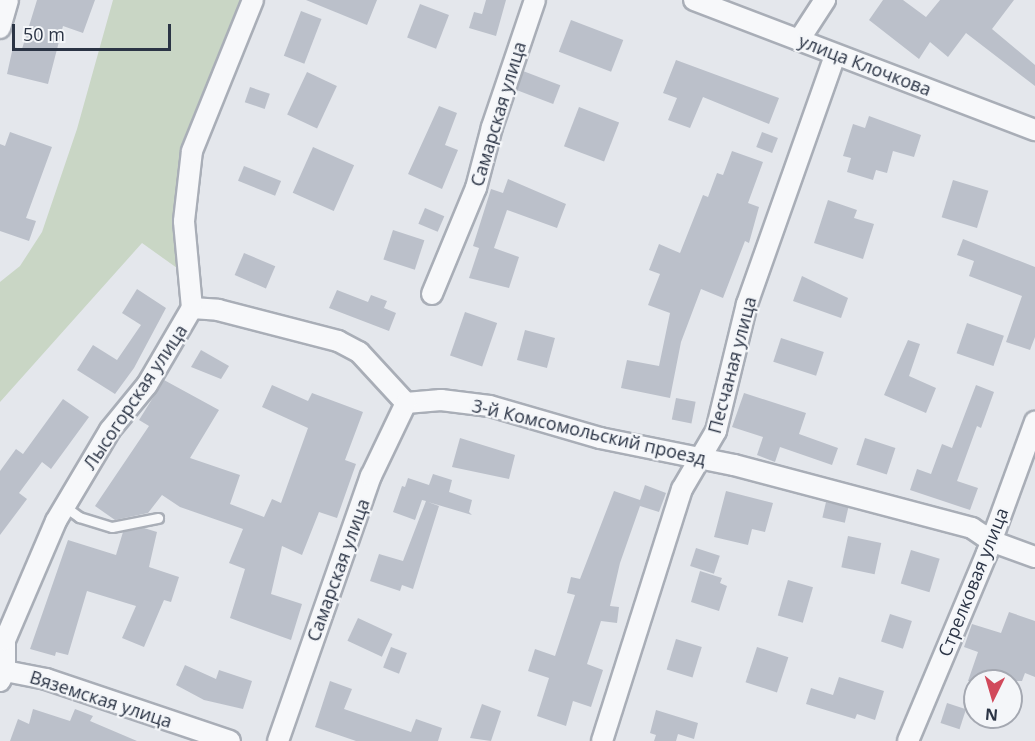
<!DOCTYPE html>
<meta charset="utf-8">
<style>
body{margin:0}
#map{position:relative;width:1035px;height:741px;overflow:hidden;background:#e4e7ec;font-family:"Open Sans",sans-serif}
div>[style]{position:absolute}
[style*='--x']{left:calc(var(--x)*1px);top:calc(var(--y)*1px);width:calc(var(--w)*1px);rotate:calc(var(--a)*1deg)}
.green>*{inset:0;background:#c9d6c5}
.building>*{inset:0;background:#bbc0ca;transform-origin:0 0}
.roads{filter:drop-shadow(2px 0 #a9aeb7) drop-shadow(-2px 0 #a9aeb7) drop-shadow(0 2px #a9aeb7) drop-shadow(0 -2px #a9aeb7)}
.lane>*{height:9px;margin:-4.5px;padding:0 4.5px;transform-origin:4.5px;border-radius:4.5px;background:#f7f8fa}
.street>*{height:20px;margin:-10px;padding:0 10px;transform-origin:10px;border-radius:10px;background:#f7f8fa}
span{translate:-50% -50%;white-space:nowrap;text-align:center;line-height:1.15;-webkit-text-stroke:4.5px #f4f6f9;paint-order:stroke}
.street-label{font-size:18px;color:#2b3445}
.north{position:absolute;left:963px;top:669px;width:60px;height:60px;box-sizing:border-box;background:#f4f6f9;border:2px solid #a4a8b1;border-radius:50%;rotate:185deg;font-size:16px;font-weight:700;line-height:24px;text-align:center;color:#2b3445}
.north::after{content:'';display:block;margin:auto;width:21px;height:27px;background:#d1495b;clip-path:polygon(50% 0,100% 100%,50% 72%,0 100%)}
.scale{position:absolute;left:12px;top:24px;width:159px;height:27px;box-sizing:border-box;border:3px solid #2b3445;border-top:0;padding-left:8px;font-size:18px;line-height:21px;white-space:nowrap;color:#2b3445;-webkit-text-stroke:4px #f4f6f9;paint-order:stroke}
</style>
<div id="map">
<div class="green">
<div style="clip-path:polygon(113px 0,249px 0,189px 148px,184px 273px,142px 243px,0 402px,0 282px,20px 266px,42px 232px,77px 129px)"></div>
</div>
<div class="building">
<div style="clip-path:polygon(37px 0,95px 0,83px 33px,63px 26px,48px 84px,7px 74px,13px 47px,22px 49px)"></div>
<div style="clip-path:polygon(306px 0,377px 0,367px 25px)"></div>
<div style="clip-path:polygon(486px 0,506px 0,496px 36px,469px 28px,474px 12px,482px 14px)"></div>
<div style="clip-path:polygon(883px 0,903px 0,926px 17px,940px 0,1014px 0,992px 29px,1035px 65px,1035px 86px,966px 33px,948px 57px,930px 42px,919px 59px,869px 20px)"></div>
<div style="left:420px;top:4px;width:31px;height:36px;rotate:21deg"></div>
<div style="left:301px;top:11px;width:22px;height:48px;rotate:21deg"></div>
<div style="left:571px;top:20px;width:56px;height:34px;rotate:21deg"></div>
<div style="clip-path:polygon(676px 60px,779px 98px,769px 124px,703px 97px,690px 128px,668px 120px,677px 98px,663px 93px)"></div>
<div style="left:523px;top:71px;width:40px;height:20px;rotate:21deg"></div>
<div style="left:307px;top:72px;width:33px;height:47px;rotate:25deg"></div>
<div style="left:250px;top:87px;width:21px;height:16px;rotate:19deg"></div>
<div style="clip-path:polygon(439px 106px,457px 113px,445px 145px,458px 150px,442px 189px,408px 174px)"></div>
<div style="left:579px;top:107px;width:43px;height:42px;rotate:21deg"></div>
<div style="clip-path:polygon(869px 116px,921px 135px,914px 157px,893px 151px,887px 173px,876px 170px,873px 180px,847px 172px,851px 158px,843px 156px,853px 124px,865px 128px)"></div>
<div style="clip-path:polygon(10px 132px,52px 147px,26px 218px,36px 221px,29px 241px,0 231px,0 144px,5px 146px)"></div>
<div style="left:762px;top:132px;width:17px;height:16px;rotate:21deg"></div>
<div style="left:313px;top:147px;width:45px;height:50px;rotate:24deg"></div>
<div style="clip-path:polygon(732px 151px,763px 162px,748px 203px,759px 207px,749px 243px,745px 241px,723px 298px,701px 289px,681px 342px,670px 398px,621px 388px,627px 360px,659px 366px,670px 313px,648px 305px,660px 274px,649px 270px,659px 244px,680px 253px,703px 195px,708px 197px,717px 173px,723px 175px)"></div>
<div style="left:244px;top:166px;width:40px;height:16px;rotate:22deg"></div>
<div style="clip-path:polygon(508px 179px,566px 204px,557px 228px,507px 210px,494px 248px,519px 257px,509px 288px,469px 278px,479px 248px,473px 246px,491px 189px,503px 193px)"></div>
<div style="left:953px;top:180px;width:37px;height:39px;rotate:17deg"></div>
<div style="clip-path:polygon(828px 200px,857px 210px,854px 218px,874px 224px,863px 259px,814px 243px)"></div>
<div style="left:425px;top:208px;width:21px;height:17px;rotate:23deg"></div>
<div style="left:393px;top:230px;width:33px;height:31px;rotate:18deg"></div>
<div style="clip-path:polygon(963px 239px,1035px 267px,1035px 337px,1030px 350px,1006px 342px,1022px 296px,969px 276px,974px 261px,957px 255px)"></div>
<div style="left:244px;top:253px;width:34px;height:24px;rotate:23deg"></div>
<div style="clip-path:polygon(802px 276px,848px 298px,841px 318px,793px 301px)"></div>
<div style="clip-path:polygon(137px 289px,166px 308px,134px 368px,115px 394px,77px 370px,93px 345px,117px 360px,141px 325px,122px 313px)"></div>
<div style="clip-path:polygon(337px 290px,368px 302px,371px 295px,387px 301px,384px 308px,396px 313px,389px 331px,329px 308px)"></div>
<div style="left:465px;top:312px;width:34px;height:46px;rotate:19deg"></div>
<div style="left:967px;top:323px;width:39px;height:32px;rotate:19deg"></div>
<div style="left:525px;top:330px;width:31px;height:31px;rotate:15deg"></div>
<div style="left:781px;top:338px;width:45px;height:25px;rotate:18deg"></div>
<div style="clip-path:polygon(908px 340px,920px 344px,909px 376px,936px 388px,926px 413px,884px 395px)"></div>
<div style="clip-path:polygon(201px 350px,229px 366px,221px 379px,191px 367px)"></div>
<div style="clip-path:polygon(164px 380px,219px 410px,190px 458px,240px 475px,230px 504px,264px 517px,272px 499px,281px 503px,308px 428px,262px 407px,272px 385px,308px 401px,312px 393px,363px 412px,345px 460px,356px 464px,337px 518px,319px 512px,302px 555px,282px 546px,271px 594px,302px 604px,291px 640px,230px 618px,245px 569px,229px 563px,243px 529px,180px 507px,162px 495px,148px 513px,115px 520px,95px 506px,149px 426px,139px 420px)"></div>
<div style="clip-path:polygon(976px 385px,994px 392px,981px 428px,977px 426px,957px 481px,978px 488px,970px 510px,910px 490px,917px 469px,931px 474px,942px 444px,952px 448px)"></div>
<div style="clip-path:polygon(744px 393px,806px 413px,799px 434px,838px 448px,832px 465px,780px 447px,775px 462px,757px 455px,763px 437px,732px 427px)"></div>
<div style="left:676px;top:398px;width:20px;height:22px;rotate:11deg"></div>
<div style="clip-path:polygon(63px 399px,89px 417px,51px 469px,42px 462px,19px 493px,27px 499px,0 535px,0 471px,16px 449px,23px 454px)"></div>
<div style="clip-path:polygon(460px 438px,515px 455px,509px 479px,452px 467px)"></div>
<div style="left:865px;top:438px;width:32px;height:28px;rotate:18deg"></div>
<div style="clip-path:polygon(433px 474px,452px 480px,449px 492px,472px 500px,469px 512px,472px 515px,428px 502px,439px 506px,413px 589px,402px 585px,400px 591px,370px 581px,379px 554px,403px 561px,426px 501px,422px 500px,415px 520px,393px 512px,402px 486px,405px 487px,408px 478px,429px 485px)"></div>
<div style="clip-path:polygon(645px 485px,666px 493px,659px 512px,640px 506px,620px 563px,610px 606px,619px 607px,617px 623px,601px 621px,587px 664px,603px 670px,591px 707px,573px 701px,566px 726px,537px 716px,549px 678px,528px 671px,535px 649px,555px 656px,575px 595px,567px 593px,571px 577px,580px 579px,614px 491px,640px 500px)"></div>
<div style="clip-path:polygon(726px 491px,773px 503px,765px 532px,752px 529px,748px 545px,714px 537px)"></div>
<div style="left:826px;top:502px;width:23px;height:16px;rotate:13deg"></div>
<div style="clip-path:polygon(144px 528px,157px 532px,149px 567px,179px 577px,171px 602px,164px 600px,144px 647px,122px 638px,136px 606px,87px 591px,68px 655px,56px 652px,55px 656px,30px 649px,68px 540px,116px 555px,123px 532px)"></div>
<div style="left:848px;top:536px;width:34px;height:32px;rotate:12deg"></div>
<div style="left:696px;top:548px;width:25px;height:19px;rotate:18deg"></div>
<div style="left:911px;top:550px;width:30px;height:35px;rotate:17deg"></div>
<div style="clip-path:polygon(700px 571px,722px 578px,720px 583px,727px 586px,719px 611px,691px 602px)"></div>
<div style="left:788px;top:580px;width:26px;height:37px;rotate:16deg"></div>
<div style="clip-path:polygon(1009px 612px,1035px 621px,1035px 677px,1025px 673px,1022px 681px,968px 681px,978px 652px,964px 647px,972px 624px,1001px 633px)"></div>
<div style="left:890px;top:614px;width:23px;height:29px;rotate:18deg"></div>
<div style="left:358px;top:618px;width:38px;height:25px;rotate:25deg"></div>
<div style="left:676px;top:639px;width:27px;height:32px;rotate:17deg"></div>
<div style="left:391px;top:647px;width:17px;height:22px;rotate:21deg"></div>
<div style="left:757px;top:647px;width:33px;height:37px;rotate:18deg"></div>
<div style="clip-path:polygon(185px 665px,216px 679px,219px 670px,252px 681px,243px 709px,204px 700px,176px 685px)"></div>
<div style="clip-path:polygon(839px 677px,884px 691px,875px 720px,857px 714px,855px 719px,806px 704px,811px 688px,833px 695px)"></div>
<div style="clip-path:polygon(330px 681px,352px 689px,344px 709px,411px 732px,416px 719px,442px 728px,438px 741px,356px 741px,315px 727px)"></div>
<div style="left:947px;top:703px;width:20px;height:21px;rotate:18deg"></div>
<div style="clip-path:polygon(482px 704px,501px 711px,491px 741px,470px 738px)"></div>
<div style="clip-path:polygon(33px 709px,70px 721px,75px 709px,93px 716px,90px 721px,137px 741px,10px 741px,18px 719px,29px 724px)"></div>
<div style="clip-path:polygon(656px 710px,698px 723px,694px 739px,678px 734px,676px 741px,654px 741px,656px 735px,650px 733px)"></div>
</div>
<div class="roads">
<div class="lane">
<div style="--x:64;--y:506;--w:19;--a:36"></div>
<div style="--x:79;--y:517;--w:34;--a:17"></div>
<div style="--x:112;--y:527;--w:47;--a:-11.1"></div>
</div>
<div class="street">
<div style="--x:694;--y:0;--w:365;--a:20.9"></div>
<div style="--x:0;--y:28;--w:29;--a:-74"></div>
<div style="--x:799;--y:40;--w:48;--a:-57"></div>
<div style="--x:432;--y:294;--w:115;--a:-67.5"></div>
<div style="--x:476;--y:188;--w:63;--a:-75.3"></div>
<div style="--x:492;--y:127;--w:134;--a:-71.3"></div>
<div style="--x:192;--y:308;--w:26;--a:4"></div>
<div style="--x:218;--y:310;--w:124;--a:14.5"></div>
<div style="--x:338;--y:341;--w:24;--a:28"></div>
<div style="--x:359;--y:352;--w:69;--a:47.3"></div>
<div style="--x:406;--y:403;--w:35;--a:-5"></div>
<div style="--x:441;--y:400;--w:49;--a:7"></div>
<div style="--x:490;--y:406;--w:115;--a:16.2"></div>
<div style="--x:600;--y:438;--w:137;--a:11.4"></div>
<div style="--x:734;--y:465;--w:246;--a:14.8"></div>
<div style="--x:972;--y:528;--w:23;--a:34"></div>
<div style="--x:991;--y:541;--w:47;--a:20"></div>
<div style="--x:5;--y:671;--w:42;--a:11"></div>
<div style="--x:46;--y:679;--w:194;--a:18.6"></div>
<div style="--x:0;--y:681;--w:11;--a:-63"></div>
<div style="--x:5;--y:671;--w:31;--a:-90"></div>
<div style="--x:5;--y:640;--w:129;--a:-66.8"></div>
<div style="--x:56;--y:521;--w:106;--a:-59.3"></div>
<div style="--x:110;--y:430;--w:58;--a:-50.6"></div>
<div style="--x:147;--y:385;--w:89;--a:-59.7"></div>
<div style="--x:192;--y:308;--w:87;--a:-95.3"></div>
<div style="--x:184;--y:221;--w:70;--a:-83.5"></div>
<div style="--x:192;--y:151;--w:163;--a:-68"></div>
<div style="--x:278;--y:741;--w:281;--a:-70.7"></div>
<div style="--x:371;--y:476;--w:81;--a:-64.4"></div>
<div style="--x:602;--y:741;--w:264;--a:-72.4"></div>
<div style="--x:682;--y:489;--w:67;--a:-59.6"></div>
<div style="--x:716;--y:431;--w:131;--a:-76.3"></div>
<div style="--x:747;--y:304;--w:264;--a:-70.5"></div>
<div style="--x:908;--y:741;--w:204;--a:-67.2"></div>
<div style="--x:987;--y:553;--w:140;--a:-69.9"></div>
</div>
</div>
<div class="street-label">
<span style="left:865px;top:65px;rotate:21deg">улица Клочкова</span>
<span style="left:498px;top:114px;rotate:-73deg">Самарская улица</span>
<span style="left:732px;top:365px;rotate:-75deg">Песчаная улица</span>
<span style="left:135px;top:397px;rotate:-56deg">Лысогорская улица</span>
<span style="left:589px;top:432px;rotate:13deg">3-й Комсомольский проезд</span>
<span style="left:338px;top:570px;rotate:-70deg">Самарская улица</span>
<span style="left:973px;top:582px;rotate:-68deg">Стрелковая улица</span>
<span style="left:101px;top:699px;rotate:18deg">Вяземская улица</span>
</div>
<div class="north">N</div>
<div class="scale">50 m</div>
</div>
